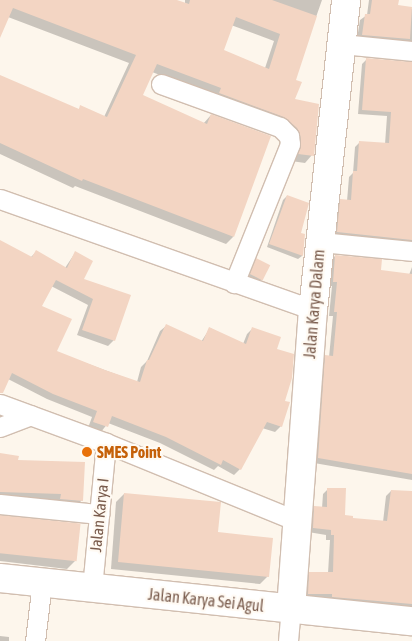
<!DOCTYPE html>
<style>
body{margin:0}
#map{position:relative;width:412px;height:641px;overflow:hidden;background:#fdf6ec;font-family:"Asap Condensed",sans-serif}
div>[style]{position:absolute}
[style*='--x']{left:calc(var(--x)*1px);top:calc(var(--y)*1px);width:calc(var(--w)*1px);rotate:calc(var(--a)*1deg)}
.shadow>*{inset:0;background:#0003}
.building>*{inset:0;background:#f3d5c3;transform-origin:0 0}
.roads{filter:drop-shadow(1px 0 #d1beb0) drop-shadow(-1px 0 #d1beb0) drop-shadow(0 1px #d1beb0) drop-shadow(0 -1px #d1beb0)}
.street>*{height:19px;margin:-9.5px;padding:0 9.5px;transform-origin:9.5px;border-radius:9.5px;background:#fff}
.secondary>*{height:28px;margin:-14px;padding:0 14px;transform-origin:14px;border-radius:14px;background:#fff}
.dots>*{width:14px;height:14px;translate:-50% -50%;box-sizing:border-box;border:2px solid #fffaf3;border-radius:50%}
span{translate:-50% -50%;white-space:nowrap;text-align:center;line-height:1.15;-webkit-text-stroke:4.5px #fffaf3;paint-order:stroke}
.street-label{font-size:16px;color:#7a5c4d}
.food-label{font-size:16px;color:#c56008;font-weight:700}
.left{translate:0 -50%;text-align:left}
</style>
<div id="map">
<div class="shadow">
<div style="clip-path:polygon(evenodd,0 0,174px 0,185px 4px,185px 0,322px 0,294px 80px,293px 100px,312px 155px,305px 163px,291px 161px,293px 142px,215px 96px,152px 72px,141px 96px,203px 124px,211px 115px,233px 237px,226px 244px,75px 186px,73px 188px,0 154px,0 76px,78px 110px,81px 107px,104px 117px,129px 63px,8px 17px,0 31px,0 0,231px 25px,274px 41px,265px 68px,222px 50px,231px 25px)"></div>
<div style="clip-path:polygon(369px 0,398px 0,397px 6px,412px 9px,412px 47px,357px 39px,360px 20px,367px 15px)"></div>
<div style="clip-path:polygon(367px 59px,412px 63px,412px 242px,333px 237px,336px 205px,341px 201px,347px 201px,349px 177px,353px 173px,355px 147px,360px 142px,385px 144px,387px 116px,358px 114px,362px 64px)"></div>
<div style="clip-path:polygon(287px 196px,299px 233px,304px 235px,302px 256px,298px 259px,267px 247px,283px 200px)"></div>
<div style="clip-path:polygon(0 242px,30px 258px,36px 252px,65px 268px,75px 253px,82px 280px,129px 296px,114px 340px,108px 346px,77px 335px,88px 305px,51px 286px,40px 306px,56px 352px,137px 382px,141px 367px,147px 361px,160px 331px,166px 326px,201px 342px,210px 328px,243px 344px,247px 334px,253px 328px,275px 350px,284px 401px,281px 426px,275px 432px,262px 428px,240px 469px,234px 475px,218px 466px,214px 470px,160px 443px,108px 423px,101px 432px,88px 428px,92px 417px,47px 399px,8px 379px,0 392px)"></div>
<div style="clip-path:polygon(335px 256px,380px 271px,409px 275px,412px 267px,412px 480px,314px 463px,321px 361px,326px 357px,329px 357px,333px 316px,329px 316px,332px 286px,329px 286px,330px 261px)"></div>
<div style="clip-path:polygon(256px 260px,262px 279px,260px 282px,248px 276px)"></div>
<div style="clip-path:polygon(0 455px,17px 461px,82px 500px,74px 509px,0 500px)"></div>
<div style="clip-path:polygon(328px 489px,343px 517px,351px 520px,383px 522px,386px 496px,391px 491px,412px 492px,412px 608px,303px 599px,305px 578px,310px 573px,328px 573px,330px 540px,326px 540px,326px 535px,308px 532px,310px 512px,315px 507px,322px 508px,323px 494px)"></div>
<div style="clip-path:polygon(124px 494px,217px 533px,268px 576px,260px 584px,111px 569px,116px 502px)"></div>
<div style="clip-path:polygon(0 516px,75px 561px,67px 569px,0 561px)"></div>
<div style="clip-path:polygon(0 636px,9px 637px,9px 641px,0 641px)"></div>
</div>
<div class="building">
<div style="clip-path:polygon(evenodd,0 0,177px 0,189px 4px,190px 0,272px 0,317px 16px,296px 80px,302px 82px,295px 99px,319px 104px,314px 156px,298px 154px,301px 143px,300px 134px,297px 128px,284px 117px,219px 93px,221px 88px,157px 64px,143px 95px,207px 124px,211px 114px,271px 136px,234px 237px,83px 179px,82px 181px,0 143px,0 75px,79px 109px,80px 105px,107px 117px,136px 55px,13px 8px,0 38px,0 0,236px 17px,280px 34px,269px 69px,224px 50px,236px 17px)"></div>
<div style="clip-path:polygon(372px 0,399px 0,398px 5px,412px 7px,410px 39px,362px 35px,365px 14px,370px 14px)"></div>
<div style="clip-path:polygon(366px 58px,412px 62px,412px 240px,337px 232px,340px 199px,351px 200px,353px 171px,357px 171px,359px 141px,389px 143px,391px 112px,362px 110px)"></div>
<div style="clip-path:polygon(287px 195px,309px 203px,301px 233px,305px 234px,303px 256px,269px 244px)"></div>
<div style="clip-path:polygon(0 240px,32px 257px,36px 250px,67px 268px,75px 251px,93px 261px,84px 279px,131px 295px,115px 341px,82px 330px,93px 299px,56px 280px,42px 306px,72px 319px,57px 351px,105px 370px,140px 382px,147px 360px,149px 360px,166px 324px,203px 341px,209px 327px,246px 344px,252px 327px,281px 337px,277px 349px,294px 354px,292px 378px,285px 401px,290px 402px,282px 427px,267px 422px,241px 470px,223px 460px,221px 465px,166px 437px,112px 416px,108px 427px,93px 422px,97px 411px,53px 394px,12px 373px,3px 393px,0 393px)"></div>
<div style="clip-path:polygon(335px 255px,382px 259px,381px 270px,412px 274px,412px 474px,318px 458px,325px 355px,333px 356px,337px 312px,334px 312px,337px 282px,333px 282px)"></div>
<div style="left:256px;top:258px;width:16px;height:17px;rotate:27deg"></div>
<div style="clip-path:polygon(0 453px,19px 456px,18px 460px,85px 462px,83px 501px,60px 499px,61px 494px,0 492px)"></div>
<div style="clip-path:polygon(327px 488px,346px 488px,345px 515px,353px 516px,353px 518px,387px 521px,391px 490px,412px 491px,412px 604px,332px 597px,332px 594px,308px 594px,309px 572px,333px 572px,334px 535px,331px 535px,331px 530px,313px 528px,314px 506px,327px 507px)"></div>
<div style="clip-path:polygon(124px 493px,221px 502px,218px 532px,273px 538px,269px 577px,118px 562px)"></div>
<div style="left:0;top:515px;width:81px;height:38px;rotate:6deg"></div>
</div>
<div class="roads">
<div class="street">
<div style="--x:341;--y:44;--w:71;--a:5.6"></div>
<div style="--x:161;--y:84;--w:127;--a:19.9"></div>
<div style="--x:280;--y:127;--w:13;--a:45"></div>
<div style="--x:289;--y:136;--w:8;--a:83"></div>
<div style="--x:290;--y:144;--w:150;--a:111.9"></div>
<div style="--x:0;--y:199;--w:332;--a:19.5"></div>
<div style="--x:320;--y:242;--w:92;--a:5.6"></div>
<div style="--x:0;--y:404;--w:113;--a:20.2"></div>
<div style="--x:106;--y:443;--w:206;--a:22.2"></div>
<div style="--x:0;--y:427;--w:33;--a:-21"></div>
<div style="--x:0;--y:504;--w:100;--a:5.8"></div>
<div style="--x:92;--y:588;--w:146;--a:-84.5"></div>
<div style="--x:35;--y:641;--w:59;--a:-83.2"></div>
<div style="--x:288;--y:641;--w:32;--a:-85"></div>
</div>
<div class="secondary">
<div style="--x:0;--y:578;--w:414;--a:6"></div>
<div style="--x:291;--y:609;--w:300;--a:-85.8"></div>
<div style="--x:313;--y:310;--w:312;--a:-83.9"></div>
</div>
</div>
<div class="dots">
<div style="left:87px;top:452px;background:#e8710a"></div>
</div>
<div class="street-label">
<span style="left:314px;top:304px;rotate:-85deg">Jalan Karya Dalam</span>
<span style="left:99px;top:515px;rotate:-84deg">Jalan Karya I</span>
<span style="left:206px;top:600px;rotate:6deg">Jalan Karya Sei Agul</span>
</div>
<div class="food-label">
<span class="left" style="left:97px;top:452px">SMES Point</span>
</div>
</div>
